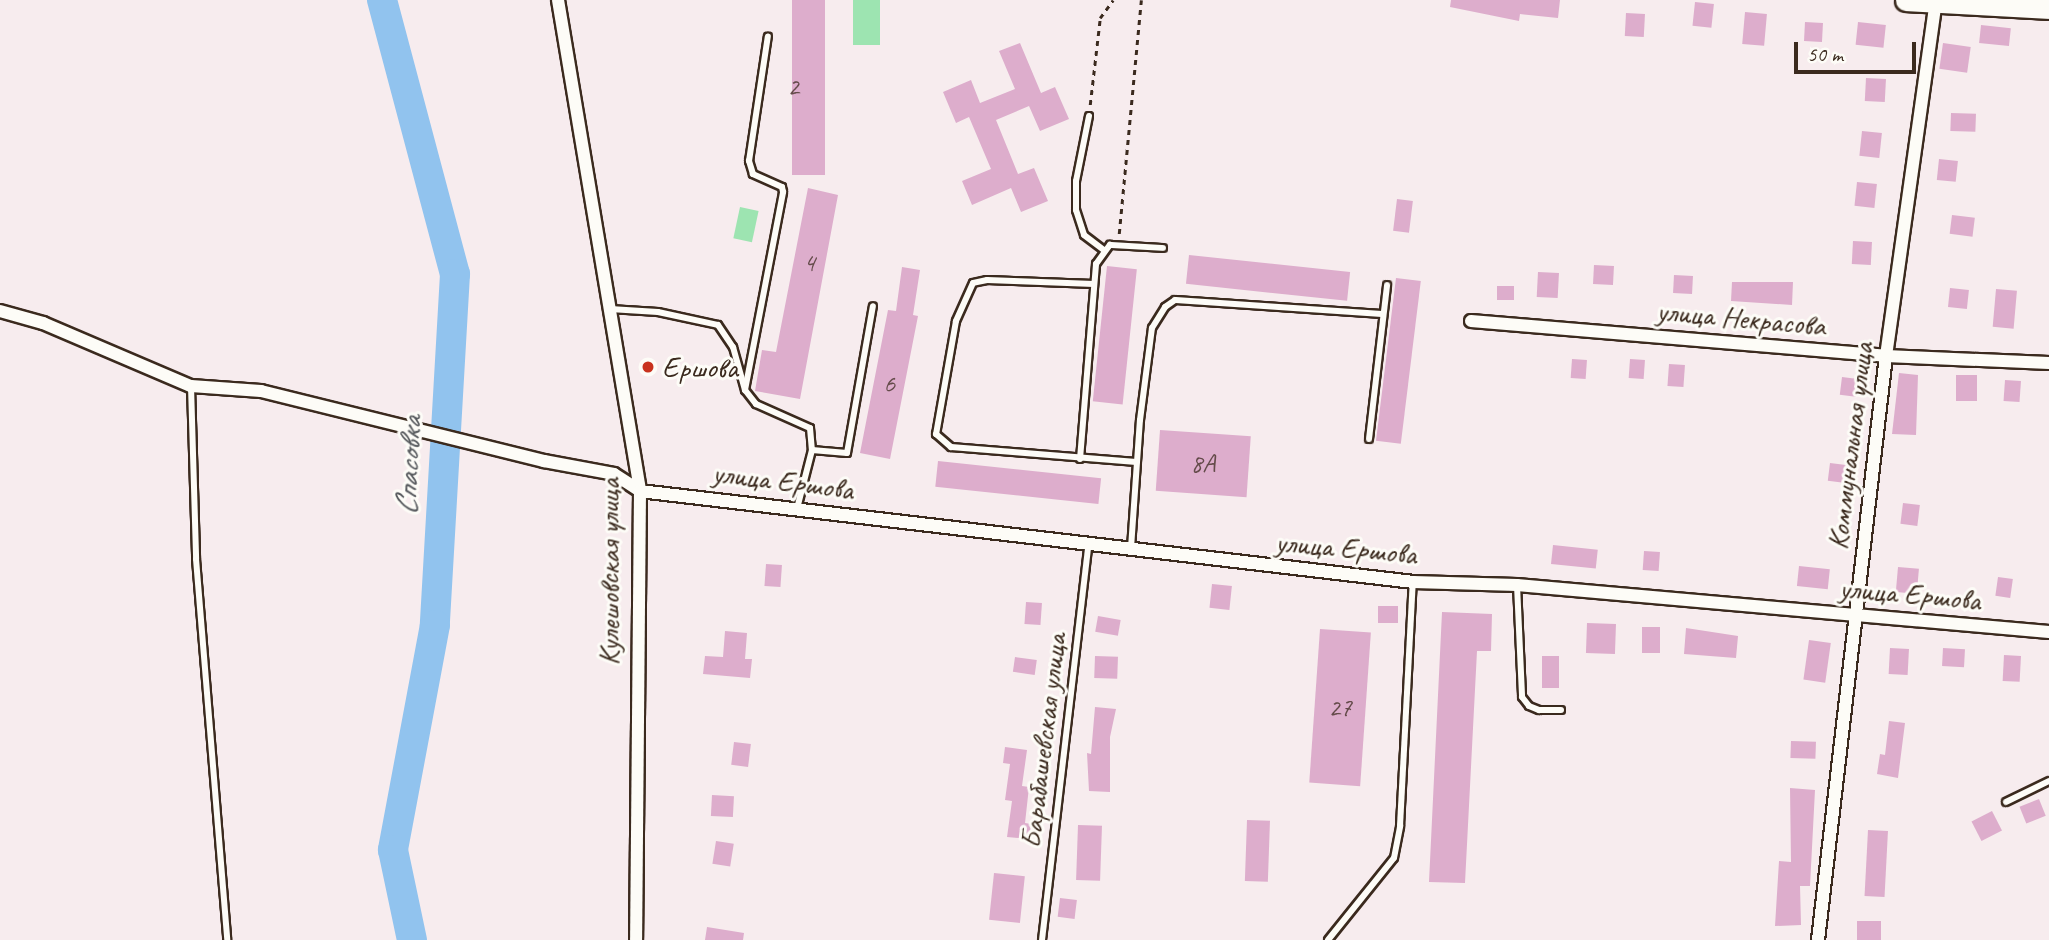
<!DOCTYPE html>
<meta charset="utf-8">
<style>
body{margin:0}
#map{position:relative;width:2049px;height:940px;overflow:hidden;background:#f7ecee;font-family:Caveat,sans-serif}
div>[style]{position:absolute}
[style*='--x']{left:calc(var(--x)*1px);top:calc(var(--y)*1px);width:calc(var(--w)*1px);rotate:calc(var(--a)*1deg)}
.green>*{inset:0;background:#9de4b1;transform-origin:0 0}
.river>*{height:30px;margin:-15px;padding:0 15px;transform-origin:15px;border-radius:15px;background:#91c3ee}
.building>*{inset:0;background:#ddadcc;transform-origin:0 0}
.path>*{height:2.5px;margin-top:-1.25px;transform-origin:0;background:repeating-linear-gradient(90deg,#3b2a1e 0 5px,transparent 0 10px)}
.roads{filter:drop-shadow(2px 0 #3b2a1e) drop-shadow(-2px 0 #3b2a1e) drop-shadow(0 2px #3b2a1e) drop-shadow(0 -2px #3b2a1e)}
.service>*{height:6px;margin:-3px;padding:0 3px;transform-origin:3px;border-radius:3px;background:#fdfcf7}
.minor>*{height:12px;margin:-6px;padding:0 6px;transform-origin:6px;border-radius:6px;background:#fdfcf7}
.primary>*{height:21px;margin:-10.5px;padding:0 10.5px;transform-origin:10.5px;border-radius:10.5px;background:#fdfcf7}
.dots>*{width:19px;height:19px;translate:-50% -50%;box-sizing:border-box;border:4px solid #fdfcf7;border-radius:50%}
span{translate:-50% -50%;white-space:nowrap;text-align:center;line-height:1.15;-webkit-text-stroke:6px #fdfcf7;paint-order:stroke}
.number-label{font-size:26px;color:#644b4a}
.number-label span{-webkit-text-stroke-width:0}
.street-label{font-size:30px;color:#3b2a1e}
.poi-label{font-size:30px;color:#3b2a1e}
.left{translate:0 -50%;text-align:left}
.water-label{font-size:32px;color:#55585c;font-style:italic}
.scale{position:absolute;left:1794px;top:42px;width:122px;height:32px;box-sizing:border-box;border:4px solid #3b2a1e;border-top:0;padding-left:9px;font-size:21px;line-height:24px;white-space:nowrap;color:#3b2a1e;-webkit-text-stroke:5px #fdfcf7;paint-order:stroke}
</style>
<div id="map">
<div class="green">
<div style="left:853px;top:0;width:27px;height:45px"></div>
<div style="left:740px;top:207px;width:19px;height:32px;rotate:12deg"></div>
</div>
<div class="river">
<div style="--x:382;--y:0;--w:284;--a:75.1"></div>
<div style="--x:455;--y:274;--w:352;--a:93.3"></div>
<div style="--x:435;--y:625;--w:229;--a:100.6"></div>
<div style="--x:393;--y:850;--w:92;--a:78.1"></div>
</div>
<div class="building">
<div style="left:792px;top:0;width:33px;height:175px"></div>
<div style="clip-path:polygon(1451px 0,1560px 0,1558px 18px,1520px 14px,1519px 21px,1450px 7px)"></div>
<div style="left:1695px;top:2px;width:19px;height:24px;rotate:6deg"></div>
<div style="left:1745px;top:12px;width:22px;height:32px;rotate:5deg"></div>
<div style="left:1626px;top:13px;width:19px;height:23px;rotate:3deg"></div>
<div style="left:1805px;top:22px;width:18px;height:19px;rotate:3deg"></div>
<div style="left:1858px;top:22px;width:28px;height:23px;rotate:6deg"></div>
<div style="left:1981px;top:25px;width:30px;height:18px;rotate:6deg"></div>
<div style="clip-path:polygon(1020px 43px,1041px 93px,1055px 87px,1069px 119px,1040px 131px,1029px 106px,996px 120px,1018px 174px,1034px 168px,1048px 201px,1021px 212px,1011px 188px,972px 205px,962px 181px,991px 169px,969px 117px,956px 123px,943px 92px,971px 80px,980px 103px,1015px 89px,999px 51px)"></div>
<div style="left:1943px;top:43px;width:28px;height:26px;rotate:8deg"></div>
<div style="left:1866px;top:78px;width:20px;height:23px;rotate:3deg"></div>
<div style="left:1951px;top:113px;width:25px;height:18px;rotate:2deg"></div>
<div style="left:1862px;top:131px;width:20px;height:25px;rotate:6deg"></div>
<div style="left:1939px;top:159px;width:19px;height:21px;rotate:6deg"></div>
<div style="left:1857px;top:182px;width:20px;height:24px;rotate:6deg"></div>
<div style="clip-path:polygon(808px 188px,838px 195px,800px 399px,755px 391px,762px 350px,776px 352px)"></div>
<div style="left:1397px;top:199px;width:16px;height:32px;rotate:7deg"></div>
<div style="left:1952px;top:215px;width:23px;height:19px;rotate:7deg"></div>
<div style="left:1853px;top:241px;width:19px;height:23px;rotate:3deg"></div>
<div style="left:1189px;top:255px;width:162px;height:29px;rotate:6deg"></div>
<div style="left:1594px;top:265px;width:20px;height:19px;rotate:3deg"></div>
<div style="left:1107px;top:266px;width:30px;height:136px;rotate:6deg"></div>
<div style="clip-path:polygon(902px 267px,920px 270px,913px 315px,918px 316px,890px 459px,860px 453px,888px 310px,896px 311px)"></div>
<div style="left:1538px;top:272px;width:21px;height:25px;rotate:3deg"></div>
<div style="left:1674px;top:275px;width:19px;height:18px;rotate:3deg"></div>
<div style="left:1396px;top:278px;width:25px;height:164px;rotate:7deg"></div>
<div style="clip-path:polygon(1732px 282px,1793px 282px,1792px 305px,1731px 301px)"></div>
<div style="left:1497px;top:286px;width:17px;height:14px"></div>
<div style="left:1950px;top:288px;width:19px;height:19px;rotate:6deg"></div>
<div style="left:1996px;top:289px;width:21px;height:38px;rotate:5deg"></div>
<div style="left:1572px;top:359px;width:15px;height:19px;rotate:4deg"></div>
<div style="left:1630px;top:359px;width:15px;height:19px;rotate:4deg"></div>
<div style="left:1669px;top:364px;width:16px;height:22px;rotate:4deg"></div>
<div style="clip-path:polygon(1899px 373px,1918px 375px,1916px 435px,1892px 434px)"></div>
<div style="left:1977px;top:375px;width:26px;height:21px;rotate:90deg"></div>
<div style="left:1842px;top:377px;width:16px;height:18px;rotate:7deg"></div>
<div style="left:2005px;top:380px;width:16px;height:21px;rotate:4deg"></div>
<div style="left:1160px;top:430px;width:91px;height:61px;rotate:4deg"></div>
<div style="left:938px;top:461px;width:164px;height:26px;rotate:6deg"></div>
<div style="left:1830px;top:463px;width:16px;height:18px;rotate:7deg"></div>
<div style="left:1903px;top:503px;width:17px;height:21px;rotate:7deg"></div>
<div style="left:1553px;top:545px;width:45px;height:19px;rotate:6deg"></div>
<div style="left:1644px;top:551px;width:16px;height:19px;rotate:4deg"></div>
<div style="left:766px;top:564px;width:16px;height:22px;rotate:4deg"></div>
<div style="left:1799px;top:566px;width:31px;height:20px;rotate:6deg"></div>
<div style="left:1898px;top:567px;width:21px;height:25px;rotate:5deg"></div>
<div style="left:1998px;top:577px;width:15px;height:19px;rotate:8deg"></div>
<div style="left:1212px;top:584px;width:20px;height:24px;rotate:6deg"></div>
<div style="left:1026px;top:602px;width:16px;height:22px;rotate:4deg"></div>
<div style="left:1378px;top:606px;width:20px;height:17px"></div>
<div style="clip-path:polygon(1442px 612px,1492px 614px,1491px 651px,1477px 651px,1465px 883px,1429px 882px)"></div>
<div style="left:1098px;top:616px;width:23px;height:16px;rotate:10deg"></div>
<div style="left:1587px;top:623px;width:29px;height:30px;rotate:2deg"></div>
<div style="left:1660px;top:627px;width:26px;height:18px;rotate:90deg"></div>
<div style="clip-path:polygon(1686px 628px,1738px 636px,1736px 658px,1684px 654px)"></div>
<div style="left:1320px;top:629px;width:51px;height:154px;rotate:4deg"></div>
<div style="clip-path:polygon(725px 631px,747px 633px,745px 659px,752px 659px,750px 678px,703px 674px,705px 656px,723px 657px)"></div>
<div style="left:1809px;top:640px;width:22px;height:40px;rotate:8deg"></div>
<div style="left:1890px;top:648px;width:19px;height:26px;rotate:3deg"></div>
<div style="left:1943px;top:648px;width:22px;height:18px;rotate:3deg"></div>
<div style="left:2004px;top:655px;width:17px;height:26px;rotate:3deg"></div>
<div style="left:1095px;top:656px;width:23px;height:22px;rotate:2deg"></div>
<div style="left:1542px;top:656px;width:17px;height:32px"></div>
<div style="left:1015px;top:657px;width:22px;height:15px;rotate:8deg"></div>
<div style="clip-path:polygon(1095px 707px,1116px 709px,1110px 737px,1110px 792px,1089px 791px,1087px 753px,1091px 754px)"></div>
<div style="clip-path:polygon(1889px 721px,1905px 723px,1898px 778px,1877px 774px,1880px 754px,1885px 755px)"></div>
<div style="left:1791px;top:741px;width:25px;height:17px;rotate:2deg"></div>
<div style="left:734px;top:742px;width:17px;height:23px;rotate:7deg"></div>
<div style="clip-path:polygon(1005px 747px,1027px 750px,1022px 786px,1029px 787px,1025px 823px,1031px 824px,1029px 839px,1007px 837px,1012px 801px,1005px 800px,1010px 764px,1003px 763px)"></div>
<div style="clip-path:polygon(1790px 788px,1815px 790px,1810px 886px,1800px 886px,1801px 925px,1775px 926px,1779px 861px,1791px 862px)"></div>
<div style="left:712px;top:795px;width:22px;height:21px;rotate:3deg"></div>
<div style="left:2039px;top:799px;width:18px;height:21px;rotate:68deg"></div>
<div style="left:1992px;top:811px;width:22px;height:23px;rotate:63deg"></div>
<div style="left:1247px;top:820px;width:23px;height:61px;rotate:2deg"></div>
<div style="left:1078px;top:825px;width:24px;height:55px;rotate:2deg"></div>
<div style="left:1868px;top:830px;width:20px;height:66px;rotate:3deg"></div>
<div style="left:716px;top:841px;width:18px;height:23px;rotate:9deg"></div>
<div style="left:994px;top:873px;width:31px;height:47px;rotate:6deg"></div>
<div style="left:1060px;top:898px;width:17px;height:19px;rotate:7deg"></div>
<div style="left:1857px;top:921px;width:24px;height:19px"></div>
<div style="clip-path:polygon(707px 927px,744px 933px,743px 940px,705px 940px)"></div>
</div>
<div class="path">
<div style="--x:1090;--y:105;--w:88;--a:-83.4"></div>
<div style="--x:1100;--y:18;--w:22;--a:-54"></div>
<div style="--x:1119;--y:234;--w:235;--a:-84.6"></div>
</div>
<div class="roads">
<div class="service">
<div style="--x:1089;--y:116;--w:66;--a:101.3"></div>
<div style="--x:1076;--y:181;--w:29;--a:90"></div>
<div style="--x:1076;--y:210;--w:26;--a:72"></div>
<div style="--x:1084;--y:235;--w:25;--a:37"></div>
<div style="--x:1094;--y:284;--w:107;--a:-177.9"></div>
<div style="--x:987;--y:280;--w:14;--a:168"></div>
<div style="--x:973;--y:283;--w:42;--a:114.1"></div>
<div style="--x:956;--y:321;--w:115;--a:100"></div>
<div style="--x:936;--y:434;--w:20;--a:41"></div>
<div style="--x:951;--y:447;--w:186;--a:4.6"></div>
<div style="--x:610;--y:309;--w:48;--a:3.6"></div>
<div style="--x:658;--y:312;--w:61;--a:12.2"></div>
<div style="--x:718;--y:325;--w:27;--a:56"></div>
<div style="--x:733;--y:347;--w:45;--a:74.4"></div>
<div style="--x:745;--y:390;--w:18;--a:52"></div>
<div style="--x:756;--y:404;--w:59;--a:24"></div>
<div style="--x:810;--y:428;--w:22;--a:85"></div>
<div style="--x:812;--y:450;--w:61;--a:104.3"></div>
<div style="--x:191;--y:386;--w:173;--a:88.3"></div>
<div style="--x:196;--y:559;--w:382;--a:85.3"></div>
<div style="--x:745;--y:390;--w:202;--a:-79.1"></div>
<div style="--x:783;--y:192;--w:5;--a:-101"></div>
<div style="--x:782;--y:187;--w:32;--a:-156"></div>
<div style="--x:753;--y:174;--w:14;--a:-107"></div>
<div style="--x:749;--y:161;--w:126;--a:-81.4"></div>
<div style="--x:1369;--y:439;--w:155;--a:-83.3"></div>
<div style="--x:812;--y:450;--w:35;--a:5"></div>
<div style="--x:847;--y:453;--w:149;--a:-80"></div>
<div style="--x:1080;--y:459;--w:196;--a:-85.3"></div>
<div style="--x:1096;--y:264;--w:24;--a:-54"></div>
<div style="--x:1110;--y:245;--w:53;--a:3.2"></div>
<div style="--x:1131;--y:548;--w:128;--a:-86"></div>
<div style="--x:1140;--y:420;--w:93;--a:-82.6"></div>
<div style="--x:1152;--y:328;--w:25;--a:-58"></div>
<div style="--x:1165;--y:307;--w:12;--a:-35"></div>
<div style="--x:1175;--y:300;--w:208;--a:3.9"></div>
<div style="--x:1517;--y:585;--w:112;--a:87.4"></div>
<div style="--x:1522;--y:697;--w:11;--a:52"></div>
<div style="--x:1529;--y:706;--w:11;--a:22"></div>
<div style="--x:1539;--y:710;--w:22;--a:0"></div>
<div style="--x:2006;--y:802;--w:48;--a:-26"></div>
<div style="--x:1042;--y:940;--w:397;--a:-83.3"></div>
<div style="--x:1328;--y:940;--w:105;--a:-51.2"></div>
<div style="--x:1394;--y:858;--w:33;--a:-79"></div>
<div style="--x:1400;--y:826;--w:244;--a:-87"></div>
</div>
<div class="minor">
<div style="--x:558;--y:0;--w:498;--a:80.5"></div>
<div style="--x:640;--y:491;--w:449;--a:90.5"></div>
<div style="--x:0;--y:311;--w:45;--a:15.6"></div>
<div style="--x:43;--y:323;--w:161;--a:23.1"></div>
<div style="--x:191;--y:386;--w:70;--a:4.1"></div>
<div style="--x:261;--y:391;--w:292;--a:13.9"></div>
<div style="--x:544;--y:461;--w:71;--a:10.5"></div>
<div style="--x:614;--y:474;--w:31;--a:33"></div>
<div style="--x:640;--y:491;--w:778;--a:6.71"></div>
<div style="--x:1413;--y:582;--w:104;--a:1.7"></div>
<div style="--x:1517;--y:585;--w:534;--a:5.05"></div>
<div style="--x:1471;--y:321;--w:416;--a:4.8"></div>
<div style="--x:1886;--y:356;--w:163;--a:2.5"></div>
<div style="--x:1818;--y:940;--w:588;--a:-83.36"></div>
<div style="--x:1886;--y:356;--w:359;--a:-82"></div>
</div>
<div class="primary">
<div style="--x:1906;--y:0;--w:143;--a:3.2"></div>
</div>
</div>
<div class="dots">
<div style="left:648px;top:367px;background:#c8321e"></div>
</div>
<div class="number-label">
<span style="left:793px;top:87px">2</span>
<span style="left:809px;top:263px">4</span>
<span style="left:889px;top:384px">6</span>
<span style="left:1203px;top:464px">8А</span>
<span style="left:1340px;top:708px">27</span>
</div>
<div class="street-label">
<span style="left:1741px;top:318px;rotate:5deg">улица Некрасова</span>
<span style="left:1850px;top:446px;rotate:-83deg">Коммунальная улица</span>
<span style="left:783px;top:481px;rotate:7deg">улица Ершова</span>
<span style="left:1346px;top:548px;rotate:5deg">улица Ершова</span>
<span style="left:609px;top:572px;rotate:-90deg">Кулешовская улица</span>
<span style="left:1910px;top:594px;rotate:5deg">улица Ершова</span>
<span style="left:1043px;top:741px;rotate:-83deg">Барабашевская улица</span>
</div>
<div class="poi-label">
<span class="left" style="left:662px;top:367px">Ершова</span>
</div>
<div class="water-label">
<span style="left:409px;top:466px;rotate:-87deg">Спасовка</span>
</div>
<div class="scale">50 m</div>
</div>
